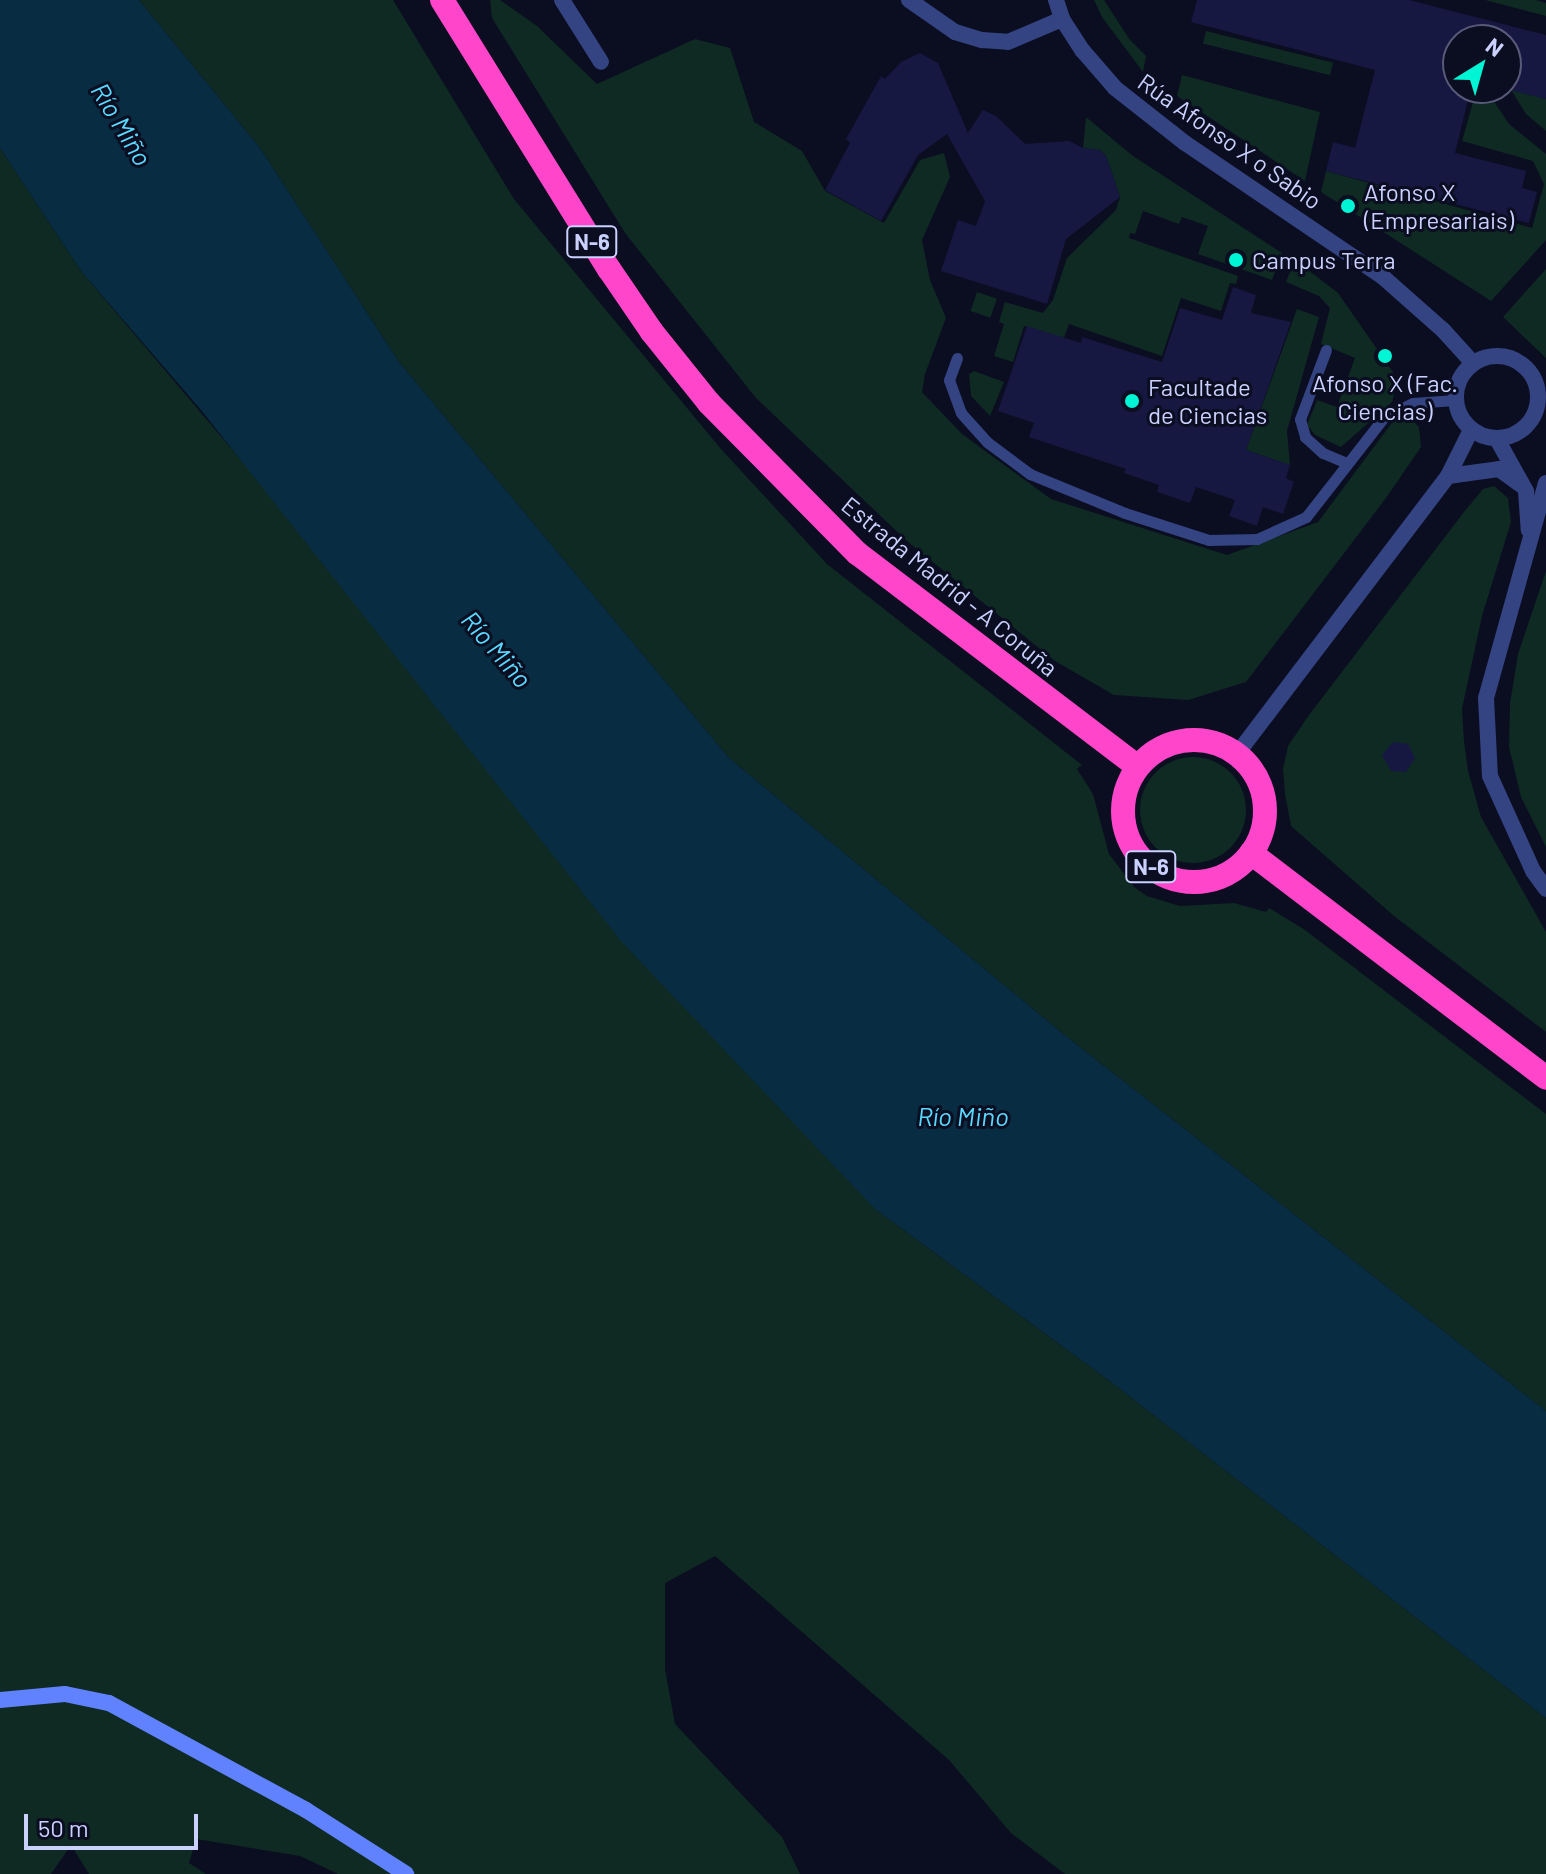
<!DOCTYPE html>
<meta charset="utf-8">
<style>
body{margin:0}
#map{position:relative;width:1546px;height:1874px;overflow:hidden;background:#0b0d20;font-family:Barlow,sans-serif}
div>[style]{position:absolute}
[style*='--x']{left:calc(var(--x)*1px);top:calc(var(--y)*1px);width:calc(var(--w)*1px);rotate:calc(var(--a)*1deg)}
.green>*{inset:0;background:#0e2a23;transform-origin:0 0}
.round{border-radius:50%}
.water>*{inset:0;background:#082c42}
.building>*{inset:0;background:#161842}
.lane>*{height:11px;margin:-5.5px;padding:0 5.5px;transform-origin:5.5px;border-radius:5.5px;background:#344382}
.street>*{height:16px;margin:-8px;padding:0 8px;transform-origin:8px;border-radius:8px;background:#344382}
.street>.ring{margin:-8px;padding:0;box-sizing:content-box;background:none;border:16px solid #344382;border-radius:50%}
.secondary>*{height:16px;margin:-8px;padding:0 8px;transform-origin:8px;border-radius:8px;background:#6182ff}
.highway>*{height:24px;margin:-12px;padding:0 12px;transform-origin:12px;border-radius:12px;background:#ff45c9}
.highway>.ring{margin:-12px;padding:0;box-sizing:content-box;background:none;border:24px solid #ff45c9;border-radius:50%}
.dots>*{width:22px;height:22px;translate:-50% -50%;box-sizing:border-box;border:4px solid #0b0d20;border-radius:50%}
span{translate:-50% -50%;white-space:nowrap;text-align:center;line-height:1.15;-webkit-text-stroke:6px #0b0d20;paint-order:stroke}
.shield-label span{padding:2px 6px;background:#0b0d20;border:2px solid;border-radius:6px;-webkit-text-stroke-width:0}
.shield-label{font-size:22px;color:#cad1ff;font-weight:700}
.street-label{font-size:24px;color:#cad1ff}
.poi-label{font-size:24px;color:#cad1ff}
.left{translate:0 -50%;text-align:left}
.water-label{font-size:26px;color:#58d9ff;font-style:italic}
.north{position:absolute;left:1442px;top:24px;width:80px;height:80px;box-sizing:border-box;background:#0b0d20;border:2px solid #575b79;border-radius:50%;rotate:37deg;font-size:22px;font-weight:700;line-height:32px;text-align:center;color:#cad1ff}
.north::after{content:'';display:block;margin:auto;width:28px;height:36px;background:#00f5d5;clip-path:polygon(50% 0,100% 100%,50% 72%,0 100%)}
.scale{position:absolute;left:24px;top:1814px;width:174px;height:36px;box-sizing:border-box;border:4px solid #cad1ff;border-top:0;padding-left:10px;font-size:24px;line-height:28px;white-space:nowrap;color:#cad1ff;-webkit-text-stroke:6px #0b0d20;paint-order:stroke}
</style>
<div id="map">
<div class="green">
<div style="clip-path:polygon(139px 0,393px 0,514px 199px,721px 449px,827px 564px,1082px 765px,1077px 769px,1093px 794px,1109px 854px,1134px 887px,1147px 896px,1180px 906px,1234px 903px,1266px 912px,1269px 908px,1305px 930px,1546px 1114px,1546px 1411px,1067px 1037px,729px 758px,399px 362px,260px 148px)"></div>
<div style="clip-path:polygon(490px 0,500px 0,537px 26px,597px 84px,695px 39px,730px 48px,754px 122px,802px 151px,825px 191px,884px 223px,920px 160px,944px 153px,950px 177px,922px 240px,930px 280px,946px 318px,925px 374px,922px 392px,962px 434px,1051px 499px,1227px 555px,1318px 522px,1394px 420px,1412px 420px,1419px 427px,1421px 447px,1386px 498px,1246px 682px,1188px 700px,1114px 695px,1055px 661px,907px 541px,756px 398px,625px 233px,492px 18px)"></div>
<div style="clip-path:polygon(1094px 0,1104px 0,1130px 40px,1146px 56px,1143px 72px,1102px 17px)"></div>
<div style="clip-path:polygon(1485px 0,1536px 0,1546px 3px,1546px 16px)"></div>
<div style="left:1206px;top:31px;width:131px;height:13px;rotate:14deg"></div>
<div style="clip-path:polygon(1182px 75px,1320px 112px,1305px 181px,1177px 96px)"></div>
<div style="clip-path:polygon(1477px 88px,1485px 88px,1509px 124px,1546px 154px,1546px 240px,1491px 301px,1321px 192px,1326px 171px,1532px 228px,1544px 184px,1533px 161px,1462px 141px)"></div>
<div style="clip-path:polygon(1511px 90px,1546px 99px,1546px 131px,1526px 114px)"></div>
<div style="clip-path:polygon(1086px 117px,1133px 156px,1282px 253px,1272px 280px,1198px 254px,1208px 226px,1182px 217px,1179px 224px,1143px 211px,1135px 234px,1130px 233px,1129px 238px,1238px 276px,1236px 284px,1230px 283px,1221px 311px,1181px 298px,1162px 356px,1069px 324px,1064px 338px,1024px 326px,1013px 362px,994px 356px,1004px 324px,999px 322px,1005px 302px,1043px 313px,1053px 300px,1067px 258px,1116px 210px,1120px 197px,1106px 156px,1100px 150px,1083px 148px)"></div>
<div style="clip-path:polygon(0 148px,81px 271px,875px 1209px,1107px 1379px,1546px 1718px,1546px 1874px,1065px 1874px,1011px 1833px,949px 1760px,715px 1556px,665px 1583px,665px 1669px,675px 1724px,782px 1837px,800px 1874px,338px 1874px,300px 1856px,196px 1839px,189px 1863px,206px 1874px,89px 1874px,71px 1845px,51px 1874px,0 1874px)"></div>
<div style="clip-path:polygon(1295px 260px,1338px 293px,1393px 372px,1396px 388px,1392px 402px,1341px 447px,1315px 435px,1307px 425px,1317px 400px,1337px 407px,1355px 358px,1321px 344px,1330px 308px,1319px 296px,1286px 282px)"></div>
<div style="clip-path:polygon(1546px 269px,1546px 358px,1503px 317px)"></div>
<div style="left:977px;top:292px;width:21px;height:20px;rotate:19deg"></div>
<div style="clip-path:polygon(1297px 309px,1319px 317px,1287px 431px,1290px 465px,1246px 450px)"></div>
<div style="clip-path:polygon(974px 371px,1004px 382px,990px 416px,971px 396px,969px 374px)"></div>
<div style="clip-path:polygon(1494px 486px,1508px 498px,1511px 522px,1482px 616px,1462px 709px,1464px 741px,1468px 771px,1481px 817px,1546px 932px,1546px 1032px,1394px 916px,1291px 826px,1285px 794px,1283px 769px,1288px 746px,1309px 715px,1464px 512px,1483px 489px)"></div>
<div style="clip-path:polygon(1546px 571px,1546px 847px,1521px 797px,1509px 747px,1510px 703px,1518px 654px)"></div>
<div class="round" style="left:1140px;top:757px;width:106px;height:106px"></div>
</div>
<div class="water">
<div style="clip-path:polygon(0 0,139px 0,260px 148px,399px 362px,729px 758px,1067px 1037px,1546px 1411px,1546px 1718px,1107px 1379px,875px 1209px,621px 941px,201px 410px,81px 271px,0 148px)"></div>
</div>
<div class="building">
<div style="clip-path:polygon(1197px 0,1409px 0,1546px 35px,1546px 99px,1506px 89px,1506px 40px,1458px 40px,1458px 88px,1471px 88px,1455px 153px,1526px 171px,1522px 188px,1537px 192px,1529px 223px,1326px 171px,1333px 142px,1355px 148px,1375px 70px,1191px 22px)"></div>
<div style="clip-path:polygon(920px 53px,938px 63px,968px 133px,983px 110px,996px 116px,1025px 144px,1069px 141px,1083px 148px,1100px 150px,1106px 156px,1120px 197px,1066px 239px,1047px 304px,941px 271px,958px 220px,976px 226px,985px 201px,947px 134px,918px 155px,881px 221px,825px 190px,850px 143px,846px 139px,881px 76px,885px 79px,901px 62px)"></div>
<div style="clip-path:polygon(1233px 287px,1256px 295px,1251px 313px,1291px 322px,1246px 450px,1290px 465px,1286px 478px,1294px 482px,1283px 514px,1263px 507px,1257px 526px,1229px 516px,1235px 500px,1196px 487px,1190px 503px,1157px 492px,1159px 485px,1124px 473px,1126px 469px,1029px 437px,1034px 423px,998px 411px,1027px 326px,1081px 343px,1082px 337px,1162px 362px,1180px 308px,1222px 320px)"></div>
<div style="clip-path:polygon(1393px 742px,1408px 744px,1415px 758px,1406px 772px,1391px 771px,1382px 755px)"></div>
</div>
<div class="lane">
<div style="--x:1326;--y:350;--w:74;--a:110.6"></div>
<div style="--x:1300;--y:419;--w:19;--a:74"></div>
<div style="--x:1305;--y:437;--w:24;--a:42"></div>
<div style="--x:1323;--y:453;--w:25;--a:23"></div>
<div style="--x:957;--y:358;--w:23;--a:110"></div>
<div style="--x:949;--y:380;--w:35;--a:70"></div>
<div style="--x:961;--y:413;--w:39;--a:48"></div>
<div style="--x:987;--y:442;--w:54;--a:36.7"></div>
<div style="--x:1030;--y:474;--w:103;--a:22.3"></div>
<div style="--x:1125;--y:513;--w:88;--a:17.8"></div>
<div style="--x:1209;--y:540;--w:48;--a:-1.2"></div>
<div style="--x:1257;--y:539;--w:54;--a:-24.2"></div>
<div style="--x:1306;--y:517;--w:127;--a:-52"></div>
<div style="--x:1384;--y:417;--w:32;--a:-26"></div>
<div style="--x:1413;--y:403;--w:42;--a:-4.1"></div>
</div>
<div class="street">
<div style="--x:562;--y:0;--w:73;--a:57.8"></div>
<div style="--x:909;--y:0;--w:56;--a:34.8"></div>
<div style="--x:955;--y:32;--w:28;--a:17"></div>
<div style="--x:982;--y:40;--w:26;--a:4"></div>
<div style="--x:1008;--y:42;--w:59;--a:-23.1"></div>
<div style="--x:1056;--y:0;--w:20;--a:72"></div>
<div style="--x:1062;--y:19;--w:38;--a:57"></div>
<div style="--x:1083;--y:51;--w:49;--a:49.1"></div>
<div style="--x:1115;--y:88;--w:89;--a:38.2"></div>
<div style="--x:1185;--y:143;--w:239;--a:34.1"></div>
<div style="--x:1383;--y:277;--w:80;--a:41.5"></div>
<div style="--x:1443;--y:330;--w:45;--a:47.7"></div>
<div class="ring" style="left:1456px;top:356px;width:66px;height:66px"></div>
<div style="--x:1497;--y:439;--w:60;--a:60.9"></div>
<div style="--x:1526;--y:491;--w:39;--a:86"></div>
<div style="--x:1448;--y:476;--w:51;--a:-7.8"></div>
<div style="--x:1499;--y:469;--w:26;--a:36"></div>
<div style="--x:1546;--y:483;--w:223;--a:105.6"></div>
<div style="--x:1486;--y:698;--w:78;--a:87.1"></div>
<div style="--x:1490;--y:776;--w:104;--a:65.6"></div>
<div style="--x:1533;--y:871;--w:22;--a:54"></div>
<div style="--x:1237;--y:754;--w:349;--a:-52.8"></div>
<div style="--x:1448;--y:476;--w:51;--a:-63.4"></div>
</div>
<div class="secondary">
<div style="--x:0;--y:1700;--w:65;--a:-5.3"></div>
<div style="--x:65;--y:1694;--w:45;--a:11.6"></div>
<div style="--x:109;--y:1703;--w:224;--a:28.5"></div>
<div style="--x:306;--y:1810;--w:119;--a:32.6"></div>
</div>
<div class="highway">
<div style="--x:442;--y:0;--w:317;--a:58.2"></div>
<div style="--x:609;--y:269;--w:76;--a:55.7"></div>
<div style="--x:652;--y:332;--w:91;--a:51.2"></div>
<div style="--x:709;--y:403;--w:211;--a:45.4"></div>
<div style="--x:857;--y:553;--w:352;--a:37.3"></div>
<div class="ring" style="left:1123px;top:740px;width:118px;height:118px"></div>
<div style="--x:1251;--y:853;--w:371;--a:37.3"></div>
</div>
<div class="dots">
<div style="left:1348px;top:206px;background:#00f5d5"></div>
<div style="left:1236px;top:260px;background:#00f5d5"></div>
<div style="left:1385px;top:356px;background:#00f5d5"></div>
<div style="left:1132px;top:401px;background:#00f5d5"></div>
</div>
<div class="shield-label">
<span style="left:592px;top:242px">N-6</span>
<span style="left:1151px;top:867px">N-6</span>
</div>
<div class="street-label">
<span style="left:1230px;top:141px;rotate:35deg">Rúa Afonso X o Sabio</span>
<span style="left:950px;top:586px;rotate:39deg">Estrada Madrid - A Coruña</span>
</div>
<div class="poi-label">
<span class="left" style="left:1364px;top:206px">Afonso X<br>(Empresariais)</span>
<span class="left" style="left:1252px;top:260px">Campus Terra</span>
<span style="left:1385px;top:397px">Afonso X (Fac.<br>Ciencias)</span>
<span class="left" style="left:1148px;top:401px">Facultade<br>de Ciencias</span>
</div>
<div class="water-label">
<span style="left:122px;top:124px;rotate:59deg">Río Miño</span>
<span style="left:497px;top:649px;rotate:49deg">Río Miño</span>
<span style="left:963px;top:1116px">Río Miño</span>
</div>
<div class="north">N</div>
<div class="scale">50 m</div>
</div>
